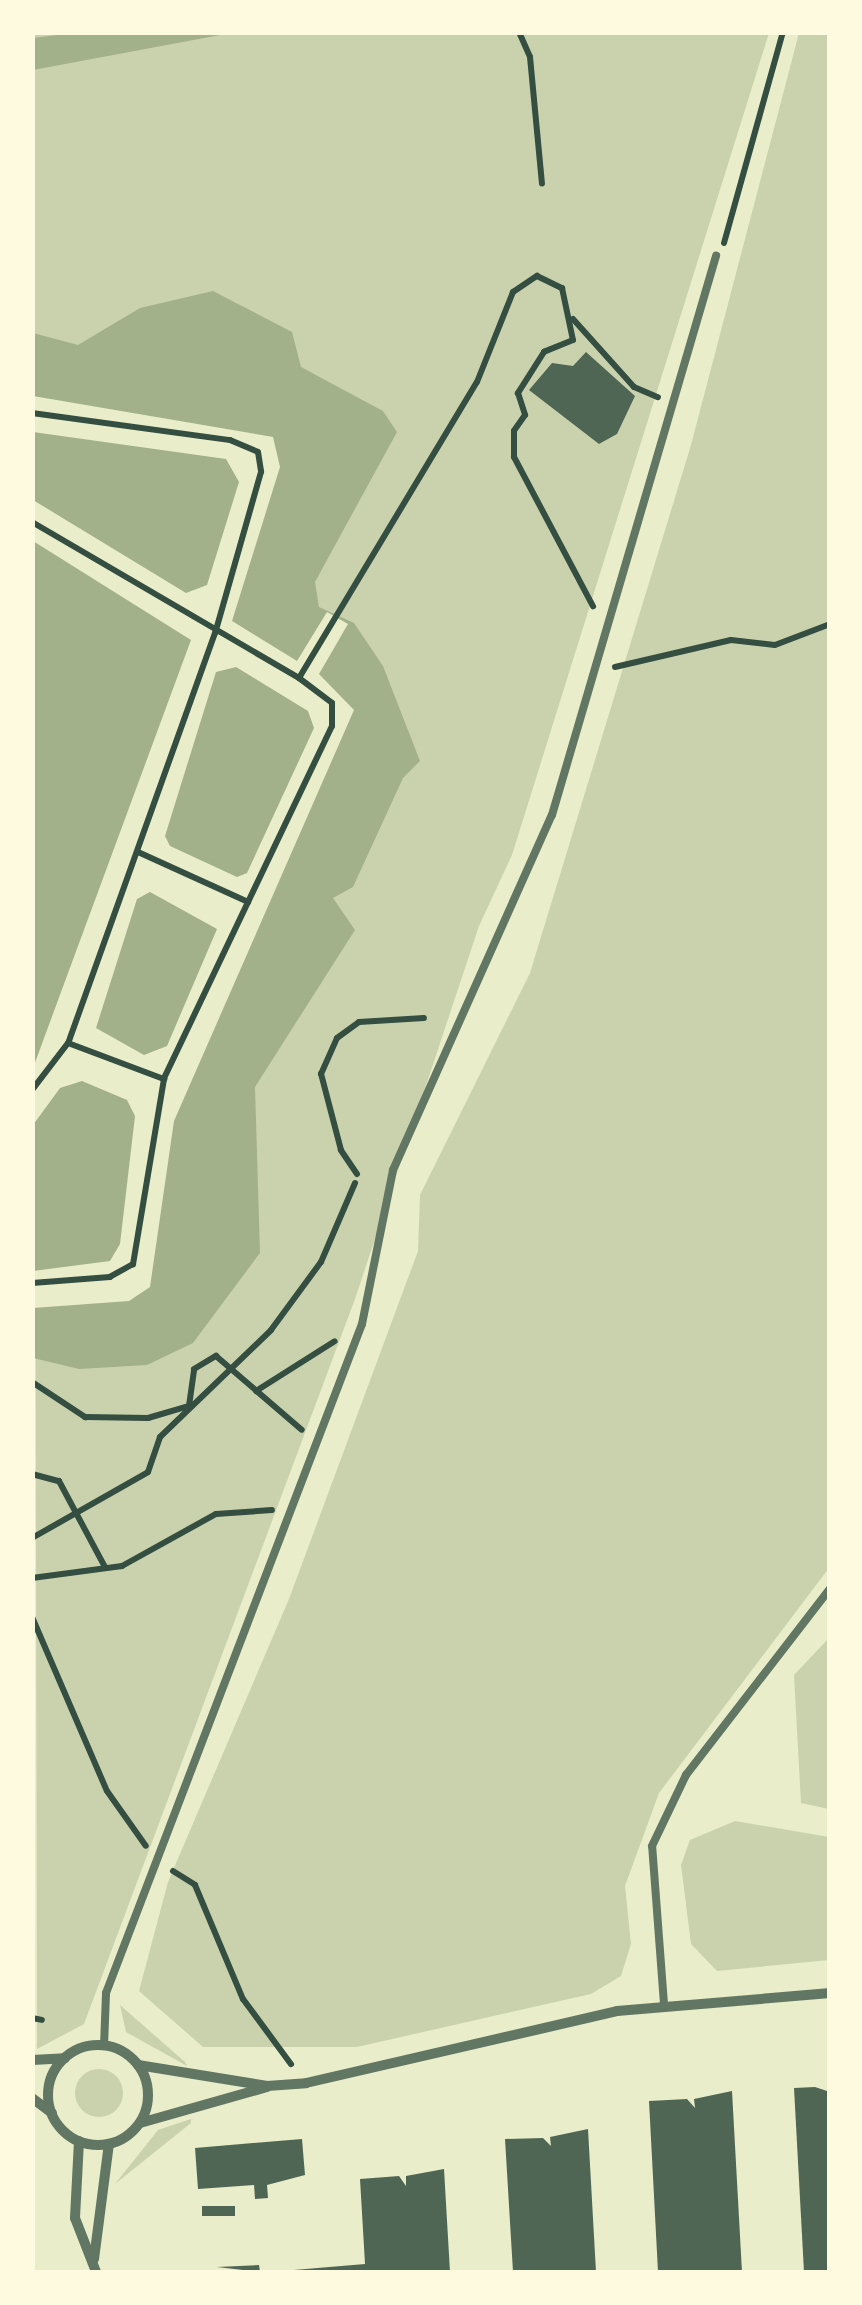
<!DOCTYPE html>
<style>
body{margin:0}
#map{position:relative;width:862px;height:2305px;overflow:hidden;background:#e9edc9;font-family:"Libre Baskerville",serif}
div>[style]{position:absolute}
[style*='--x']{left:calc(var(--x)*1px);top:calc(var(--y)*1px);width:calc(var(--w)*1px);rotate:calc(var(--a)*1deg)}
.green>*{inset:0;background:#cad2ad}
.round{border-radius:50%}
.water>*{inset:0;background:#a3b18a}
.pier>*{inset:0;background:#e9edc9}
.building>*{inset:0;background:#4f6655;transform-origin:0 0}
.path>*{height:6px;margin:-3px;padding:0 3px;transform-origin:3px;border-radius:3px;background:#344e41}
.service>*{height:8px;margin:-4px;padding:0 4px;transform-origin:4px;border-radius:4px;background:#617663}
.minor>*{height:10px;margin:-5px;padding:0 5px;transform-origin:5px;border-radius:5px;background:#617663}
.minor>.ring{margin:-5px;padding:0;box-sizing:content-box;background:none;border:10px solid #617663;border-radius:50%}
span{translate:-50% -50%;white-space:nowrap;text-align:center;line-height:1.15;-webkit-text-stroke:8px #fefae0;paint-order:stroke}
.frame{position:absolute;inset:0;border:35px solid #fefae0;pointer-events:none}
</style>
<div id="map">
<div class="green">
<div style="clip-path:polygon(33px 33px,769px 33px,512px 855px,479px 926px,355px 1299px,84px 2024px,37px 2049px)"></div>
<div style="clip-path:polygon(799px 33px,829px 33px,829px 1568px,659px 1793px,625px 1886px,631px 1944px,621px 1976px,591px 1994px,357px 2047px,203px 2047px,139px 1991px,168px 1882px,289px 1599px,418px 1251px,420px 1195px,530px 973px,691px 445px)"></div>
<div style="clip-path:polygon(829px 1638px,830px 1638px,829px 1809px,801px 1803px,794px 1675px)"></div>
<div style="clip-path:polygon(735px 1821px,829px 1837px,829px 1960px,717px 1971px,691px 1944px,681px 1865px,690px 1840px)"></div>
<div style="clip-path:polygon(120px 2005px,185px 2062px,187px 2066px,126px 2032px)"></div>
<div class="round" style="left:75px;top:2069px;width:48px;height:48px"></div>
<div style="clip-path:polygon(191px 2119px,191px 2123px,115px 2184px,158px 2130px)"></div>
</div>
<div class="water">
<div style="clip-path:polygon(80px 32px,231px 32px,231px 33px,33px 70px,33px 38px)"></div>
<div style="clip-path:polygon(213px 291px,292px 332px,301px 367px,383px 411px,397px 432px,315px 582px,319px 607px,354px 623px,383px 666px,420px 761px,403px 778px,353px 887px,333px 898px,355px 930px,255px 1087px,260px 1253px,193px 1343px,147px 1365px,79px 1369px,33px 1358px,33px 333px,78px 345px,140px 308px)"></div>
</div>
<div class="pier">
<div style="clip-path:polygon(evenodd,33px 396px,273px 437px,280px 467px,232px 621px,297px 661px,327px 612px,348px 624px,319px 674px,354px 710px,174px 1121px,150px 1287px,129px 1301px,33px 1308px,33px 1271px,110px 1261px,120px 1244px,135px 1116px,127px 1100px,82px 1081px,60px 1088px,33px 1125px,33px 1068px,191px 640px,33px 541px,33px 500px,186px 593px,207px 585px,239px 482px,226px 459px,33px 432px,33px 396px,236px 667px,308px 711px,314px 728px,247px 873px,237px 877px,170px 846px,165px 836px,216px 672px,236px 667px,33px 396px,150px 892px,217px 929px,167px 1046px,144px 1055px,96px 1028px,137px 899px,150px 892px)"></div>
</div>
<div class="building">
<div style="clip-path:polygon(586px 352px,635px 396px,617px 434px,599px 444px,529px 390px,552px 363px,573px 366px)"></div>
<div style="clip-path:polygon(815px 2087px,830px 2092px,830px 2272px,804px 2272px,794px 2088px)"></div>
<div style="clip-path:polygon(732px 2091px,742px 2272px,658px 2272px,649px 2101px,687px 2099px,695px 2108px,694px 2099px)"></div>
<div style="clip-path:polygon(588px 2129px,596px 2272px,513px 2272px,505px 2139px,543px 2138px,551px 2146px,550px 2137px)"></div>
<div style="clip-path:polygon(302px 2139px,305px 2175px,267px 2185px,268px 2198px,255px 2199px,254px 2185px,198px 2189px,195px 2148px)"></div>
<div style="clip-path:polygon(444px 2169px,450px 2272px,270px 2272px,365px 2264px,360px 2179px,399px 2176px,406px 2186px,406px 2176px)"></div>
<div style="left:235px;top:2206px;width:10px;height:33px;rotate:90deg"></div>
<div style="clip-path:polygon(259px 2265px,260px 2272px,217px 2267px)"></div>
</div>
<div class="path">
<div style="--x:519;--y:32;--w:27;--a:66"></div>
<div style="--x:530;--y:57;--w:127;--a:84.6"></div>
<div style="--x:724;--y:243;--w:219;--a:-74.4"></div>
<div style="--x:573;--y:319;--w:91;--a:48.1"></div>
<div style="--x:634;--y:387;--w:26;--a:23"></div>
<div style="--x:32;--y:413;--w:200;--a:7.8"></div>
<div style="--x:230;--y:440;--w:30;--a:23"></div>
<div style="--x:258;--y:452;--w:20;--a:81"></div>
<div style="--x:261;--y:472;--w:167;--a:105.9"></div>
<div style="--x:215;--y:633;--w:436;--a:109.7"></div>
<div style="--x:68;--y:1043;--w:59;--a:127.5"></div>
<div style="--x:32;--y:522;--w:309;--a:30.3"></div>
<div style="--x:299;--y:678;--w:41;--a:37.1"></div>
<div style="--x:332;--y:703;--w:23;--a:90"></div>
<div style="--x:332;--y:726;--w:391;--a:115.5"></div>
<div style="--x:164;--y:1079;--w:188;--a:99.5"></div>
<div style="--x:133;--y:1264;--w:26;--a:151"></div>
<div style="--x:110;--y:1277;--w:78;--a:175.6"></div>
<div style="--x:615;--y:667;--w:119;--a:-13.1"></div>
<div style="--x:731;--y:640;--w:44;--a:6.5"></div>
<div style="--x:775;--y:645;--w:59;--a:-20.9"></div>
<div style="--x:299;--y:678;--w:345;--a:-59"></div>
<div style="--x:477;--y:382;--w:97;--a:-68.2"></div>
<div style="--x:513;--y:292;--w:29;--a:-34"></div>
<div style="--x:537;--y:276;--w:28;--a:26"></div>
<div style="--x:562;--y:288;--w:53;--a:78.1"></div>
<div style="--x:573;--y:340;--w:31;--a:158"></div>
<div style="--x:544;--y:352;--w:49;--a:122.4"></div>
<div style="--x:518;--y:393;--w:23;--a:72"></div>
<div style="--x:525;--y:415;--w:19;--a:125"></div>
<div style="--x:514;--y:431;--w:26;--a:90"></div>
<div style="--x:514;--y:457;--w:169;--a:62.1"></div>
<div style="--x:138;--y:852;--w:121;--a:24.4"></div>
<div style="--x:68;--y:1043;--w:103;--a:20.6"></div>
<div style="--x:357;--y:1174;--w:29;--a:-124"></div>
<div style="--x:341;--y:1150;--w:79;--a:-104.7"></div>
<div style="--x:321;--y:1074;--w:39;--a:-66"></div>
<div style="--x:337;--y:1038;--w:27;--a:-36"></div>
<div style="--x:359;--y:1022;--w:65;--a:-3.5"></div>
<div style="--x:32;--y:1382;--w:64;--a:33.4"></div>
<div style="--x:85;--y:1417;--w:63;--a:0.9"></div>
<div style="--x:148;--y:1418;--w:43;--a:-16.3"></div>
<div style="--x:189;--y:1406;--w:37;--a:-82"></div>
<div style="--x:194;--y:1369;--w:26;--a:-31"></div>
<div style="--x:216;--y:1356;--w:113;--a:40.7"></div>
<div style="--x:256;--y:1391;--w:93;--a:-32.3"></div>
<div style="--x:32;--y:1474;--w:28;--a:15"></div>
<div style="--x:59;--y:1481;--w:98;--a:61.9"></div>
<div style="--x:32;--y:1538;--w:133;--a:-29.6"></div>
<div style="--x:148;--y:1472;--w:37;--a:-71"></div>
<div style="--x:160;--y:1437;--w:154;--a:-43.9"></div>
<div style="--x:271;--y:1330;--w:84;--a:-53.7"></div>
<div style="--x:321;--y:1262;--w:86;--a:-66.7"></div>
<div style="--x:32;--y:1578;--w:91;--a:-7.6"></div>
<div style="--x:122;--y:1566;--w:107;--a:-29"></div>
<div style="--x:216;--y:1514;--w:56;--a:-4.1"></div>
<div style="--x:32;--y:1617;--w:189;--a:66.7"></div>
<div style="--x:107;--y:1791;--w:67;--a:54.7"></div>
<div style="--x:173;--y:1871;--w:26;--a:32"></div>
<div style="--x:195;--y:1885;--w:124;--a:67.2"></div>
<div style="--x:243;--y:1999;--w:81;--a:53.6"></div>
<div style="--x:32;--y:2018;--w:10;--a:11"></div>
</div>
<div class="service">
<div style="--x:664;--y:2004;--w:158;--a:-94.3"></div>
<div style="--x:652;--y:1846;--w:79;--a:-64.4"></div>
<div style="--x:686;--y:1775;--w:235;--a:-52.3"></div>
<div style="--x:104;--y:2046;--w:53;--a:-87.8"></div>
<div style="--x:106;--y:1993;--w:716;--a:-69.06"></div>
<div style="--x:362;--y:1324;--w:157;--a:-78.6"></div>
<div style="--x:393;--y:1170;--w:389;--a:-65.9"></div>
<div style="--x:552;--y:815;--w:583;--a:-73.65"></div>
</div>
<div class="minor">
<div class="ring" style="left:48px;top:2045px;width:90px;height:90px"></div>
<div style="--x:32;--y:2060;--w:33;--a:-3"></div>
<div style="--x:138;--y:2065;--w:131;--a:9.2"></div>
<div style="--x:267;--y:2086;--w:39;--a:-4"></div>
<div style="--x:306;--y:2083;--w:319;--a:-13"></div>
<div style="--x:617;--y:2011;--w:214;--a:-4.8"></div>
<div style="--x:32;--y:2098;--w:25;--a:37"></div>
<div style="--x:140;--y:2123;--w:132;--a:-15.8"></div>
<div style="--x:79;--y:2141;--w:77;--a:93"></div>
<div style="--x:75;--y:2218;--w:58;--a:68.7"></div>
<div style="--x:94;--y:2259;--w:116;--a:-82.6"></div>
</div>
<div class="frame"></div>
</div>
